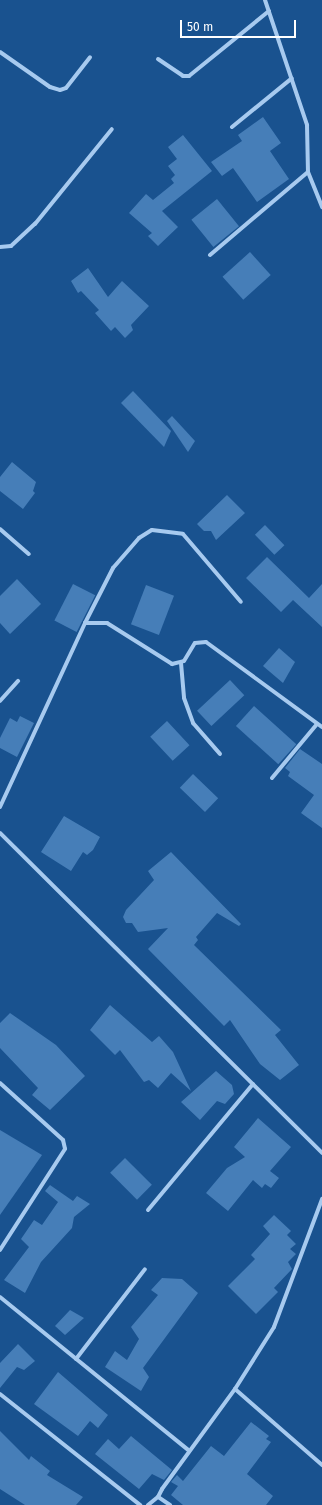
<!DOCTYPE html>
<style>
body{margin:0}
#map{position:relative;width:322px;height:1505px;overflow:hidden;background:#19528f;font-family:"Fira Sans",sans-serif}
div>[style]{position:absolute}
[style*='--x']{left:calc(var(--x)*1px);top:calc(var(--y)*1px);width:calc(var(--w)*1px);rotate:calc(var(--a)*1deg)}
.building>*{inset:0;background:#467eb8;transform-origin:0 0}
.street>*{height:4px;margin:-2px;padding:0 2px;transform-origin:2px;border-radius:2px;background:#a7caef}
span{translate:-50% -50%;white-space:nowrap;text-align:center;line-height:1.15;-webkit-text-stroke:3px #19528f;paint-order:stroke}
.scale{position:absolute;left:180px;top:20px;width:116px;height:18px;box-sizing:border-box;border:2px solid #fff;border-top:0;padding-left:5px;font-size:12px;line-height:14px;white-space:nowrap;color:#fff;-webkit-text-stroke:3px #19528f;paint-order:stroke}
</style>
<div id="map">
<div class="building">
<div style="clip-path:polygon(263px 117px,281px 143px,270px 151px,289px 179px,257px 202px,233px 168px,222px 176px,211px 162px,242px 141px,238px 135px)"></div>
<div style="clip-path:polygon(183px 135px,212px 171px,162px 211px,178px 227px,158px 246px,148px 236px,152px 233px,129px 213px,146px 194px,153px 200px,174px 183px,171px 179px,175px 175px,168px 166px,177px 159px,168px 147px)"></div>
<div style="left:217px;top:199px;width:35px;height:33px;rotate:51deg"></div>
<div style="left:250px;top:252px;width:31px;height:37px;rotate:48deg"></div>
<div style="clip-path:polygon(88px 268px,108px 297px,122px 281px,149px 306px,131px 325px,133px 330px,125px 338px,115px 327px,111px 331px,95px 313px,99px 310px,81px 291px,78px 293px,71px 281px)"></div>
<div style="clip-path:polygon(133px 391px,171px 431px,164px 447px,121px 403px)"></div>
<div style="clip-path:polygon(172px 416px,195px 441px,188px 452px,167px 421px)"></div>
<div style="clip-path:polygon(12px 462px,36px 482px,33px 491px,35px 493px,23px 509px,0 491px,0 477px)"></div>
<div style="clip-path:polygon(227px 495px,245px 513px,216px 540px,211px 531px,204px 531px,197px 524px)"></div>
<div style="left:265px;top:525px;width:28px;height:14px;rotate:46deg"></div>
<div style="clip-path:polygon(267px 557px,309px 598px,322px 584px,322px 627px,293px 600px,281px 612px,246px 578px)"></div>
<div style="clip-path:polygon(17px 579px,41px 604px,10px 634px,0 623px,0 596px)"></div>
<div style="left:73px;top:584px;width:25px;height:41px;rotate:27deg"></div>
<div style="left:146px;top:585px;width:30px;height:42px;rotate:21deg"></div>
<div style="clip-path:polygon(279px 648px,295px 662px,283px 683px,263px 666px)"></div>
<div style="left:230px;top:680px;width:21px;height:45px;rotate:47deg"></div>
<div style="left:254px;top:706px;width:57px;height:27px;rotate:42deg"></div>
<div style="clip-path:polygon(20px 716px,34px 723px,17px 757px,0 748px,0 738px,10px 718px,17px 722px)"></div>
<div style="left:167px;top:721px;width:33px;height:23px;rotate:47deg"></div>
<div style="clip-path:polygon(300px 749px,322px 764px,322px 828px,301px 813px,314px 795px,288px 776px,290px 772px,285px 768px)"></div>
<div style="left:193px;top:774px;width:35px;height:19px;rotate:44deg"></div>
<div style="clip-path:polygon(64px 816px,100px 837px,93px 850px,87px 855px,83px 852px,71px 871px,41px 852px)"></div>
<div style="clip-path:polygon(171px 852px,241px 924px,239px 926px,217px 913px,196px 937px,198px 940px,194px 945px,281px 1030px,275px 1035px,299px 1065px,280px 1080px,260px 1064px,230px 1020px,224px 1026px,148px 949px,168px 928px,138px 932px,132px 923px,126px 923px,123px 917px,126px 910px,154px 880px,148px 871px)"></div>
<div style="clip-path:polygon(110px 1005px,152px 1042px,159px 1036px,173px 1052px,191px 1091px,171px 1073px,158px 1088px,149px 1080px,144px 1082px,120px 1050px,115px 1055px,90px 1030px)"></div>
<div style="clip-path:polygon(10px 1013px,56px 1045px,85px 1076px,50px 1110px,32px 1095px,38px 1088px,0 1048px,0 1023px)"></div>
<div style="clip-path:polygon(216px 1071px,232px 1085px,234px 1094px,225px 1104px,217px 1101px,200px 1120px,181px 1102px)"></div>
<div style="clip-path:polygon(258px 1118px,291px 1147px,270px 1171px,279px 1178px,271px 1188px,265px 1184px,262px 1188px,253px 1180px,228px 1211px,206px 1193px,227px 1168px,245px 1157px,234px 1147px)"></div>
<div style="clip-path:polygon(0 1130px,42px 1155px,0 1215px)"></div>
<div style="left:125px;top:1158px;width:38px;height:21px;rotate:45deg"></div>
<div style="clip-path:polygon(50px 1185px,73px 1201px,77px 1196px,90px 1204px,74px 1217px,72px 1228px,41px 1262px,25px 1293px,4px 1280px,29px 1247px,21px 1239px,34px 1220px,42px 1225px,58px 1202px,45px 1191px)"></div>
<div style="clip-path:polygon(274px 1215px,291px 1231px,287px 1235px,296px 1244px,290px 1249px,296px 1254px,288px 1262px,292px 1269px,274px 1288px,278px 1292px,256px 1314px,228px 1286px,255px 1259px,251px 1255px,270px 1234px,263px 1226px)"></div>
<div style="clip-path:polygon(162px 1278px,182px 1279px,198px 1293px,143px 1368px,149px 1377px,141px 1391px,105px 1367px,115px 1351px,127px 1360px,139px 1339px,131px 1327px,158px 1295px,151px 1290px)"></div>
<div style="clip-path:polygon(70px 1310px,84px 1318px,65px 1335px,55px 1326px)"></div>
<div style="clip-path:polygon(18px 1344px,35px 1361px,24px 1370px,17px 1367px,0 1388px,0 1363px)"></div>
<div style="clip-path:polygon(58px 1372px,108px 1415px,98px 1428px,90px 1421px,78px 1436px,34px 1404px)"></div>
<div style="clip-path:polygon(251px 1422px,269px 1436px,266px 1439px,271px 1442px,247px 1474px,273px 1496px,266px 1505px,183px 1505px,171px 1495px,178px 1486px,171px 1482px,177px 1475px,183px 1481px,211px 1446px,224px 1456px)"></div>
<div style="clip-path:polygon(0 1431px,29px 1460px,31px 1456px,50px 1471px,47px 1475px,83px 1497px,76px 1505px,25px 1505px,0 1489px)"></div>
<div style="clip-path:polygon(131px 1436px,172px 1470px,164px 1480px,152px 1474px,139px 1489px,95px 1454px,108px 1439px,119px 1449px)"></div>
</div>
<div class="street">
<div style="--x:265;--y:0;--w:132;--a:71.4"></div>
<div style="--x:307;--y:125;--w:47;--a:88.8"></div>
<div style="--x:308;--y:172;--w:38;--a:68"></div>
<div style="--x:0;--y:52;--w:61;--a:35"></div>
<div style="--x:50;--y:87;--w:10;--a:17"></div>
<div style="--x:60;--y:90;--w:6;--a:-18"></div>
<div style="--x:66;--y:88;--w:39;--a:-52"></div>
<div style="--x:158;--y:59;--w:30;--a:34"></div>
<div style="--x:183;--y:76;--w:6;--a:0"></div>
<div style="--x:189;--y:76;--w:103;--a:-39.1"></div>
<div style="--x:232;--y:127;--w:77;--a:-39.2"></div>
<div style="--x:0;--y:247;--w:11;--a:-5"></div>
<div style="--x:11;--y:246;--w:33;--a:-43"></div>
<div style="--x:35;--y:224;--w:122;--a:-51"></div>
<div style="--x:210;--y:255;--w:128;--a:-40.3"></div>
<div style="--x:0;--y:529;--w:38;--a:41"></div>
<div style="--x:85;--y:623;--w:62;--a:-63"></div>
<div style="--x:113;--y:568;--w:40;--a:-49"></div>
<div style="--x:139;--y:538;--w:15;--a:-32"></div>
<div style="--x:152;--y:530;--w:31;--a:7"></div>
<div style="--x:183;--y:534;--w:89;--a:49.5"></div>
<div style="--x:181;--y:663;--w:35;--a:85"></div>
<div style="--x:184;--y:698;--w:27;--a:70"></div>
<div style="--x:193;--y:723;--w:41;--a:48.9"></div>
<div style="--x:0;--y:701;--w:27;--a:-48"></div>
<div style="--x:272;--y:778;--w:70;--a:-50.2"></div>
<div style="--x:0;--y:807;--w:203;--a:-65.2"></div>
<div style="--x:85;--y:623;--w:22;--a:0"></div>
<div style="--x:107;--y:623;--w:77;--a:32.2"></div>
<div style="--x:172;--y:664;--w:12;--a:-14"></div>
<div style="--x:184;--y:661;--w:21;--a:-59"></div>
<div style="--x:195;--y:643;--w:11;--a:-5"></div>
<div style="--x:206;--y:642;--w:144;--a:36.2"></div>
<div style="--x:0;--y:833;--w:454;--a:44.8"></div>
<div style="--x:0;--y:1083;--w:85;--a:42.1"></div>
<div style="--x:63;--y:1140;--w:9;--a:77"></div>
<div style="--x:65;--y:1149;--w:120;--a:122.8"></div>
<div style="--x:148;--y:1210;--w:164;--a:-50.2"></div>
<div style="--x:0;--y:1297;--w:242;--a:39.1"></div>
<div style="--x:76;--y:1359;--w:113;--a:-52.5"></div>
<div style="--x:235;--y:1389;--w:116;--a:41.1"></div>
<div style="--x:0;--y:1394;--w:179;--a:38.4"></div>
<div style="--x:148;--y:1505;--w:13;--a:-39"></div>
<div style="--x:170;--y:1505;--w:14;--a:-146"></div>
<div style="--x:158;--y:1497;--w:9;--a:-63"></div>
<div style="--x:162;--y:1489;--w:124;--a:-53.9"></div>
<div style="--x:235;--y:1389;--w:73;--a:-57.8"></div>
<div style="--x:274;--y:1327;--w:137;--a:-69.4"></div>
</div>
<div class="scale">50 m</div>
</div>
